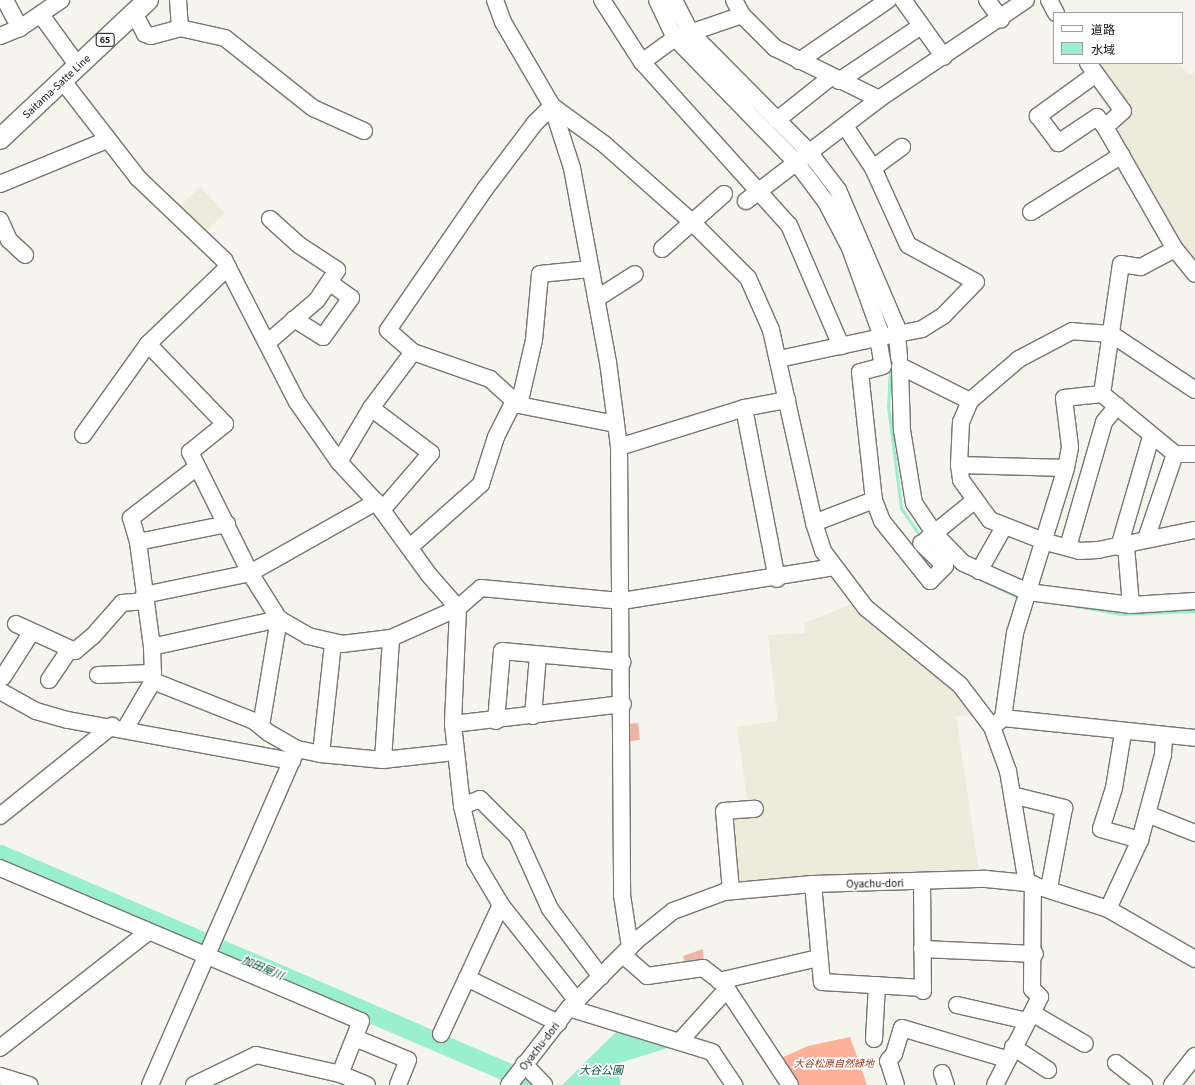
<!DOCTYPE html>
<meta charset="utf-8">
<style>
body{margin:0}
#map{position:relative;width:1195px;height:1085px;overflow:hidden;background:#f6f5ed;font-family:Georgia,"Noto Sans JP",serif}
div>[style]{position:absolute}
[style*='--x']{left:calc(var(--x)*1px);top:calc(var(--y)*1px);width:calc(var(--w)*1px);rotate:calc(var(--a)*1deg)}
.built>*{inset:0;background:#edebdb;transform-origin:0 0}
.green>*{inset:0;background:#ecb5a4}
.forest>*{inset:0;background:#feb099}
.water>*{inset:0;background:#9af0cd}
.stream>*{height:3px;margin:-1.5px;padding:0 1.5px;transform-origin:1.5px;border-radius:1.5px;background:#9af0cd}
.river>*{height:19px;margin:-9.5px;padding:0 9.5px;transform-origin:9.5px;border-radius:9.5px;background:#9af0cd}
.roads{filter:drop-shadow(1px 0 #76756e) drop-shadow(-1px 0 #76756e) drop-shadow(0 1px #76756e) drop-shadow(0 -1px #76756e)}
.minor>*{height:16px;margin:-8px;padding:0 8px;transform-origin:8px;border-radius:8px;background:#fff}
.major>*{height:20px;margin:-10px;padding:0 10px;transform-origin:10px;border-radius:10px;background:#fff}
span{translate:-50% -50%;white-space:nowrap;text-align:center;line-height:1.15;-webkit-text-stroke:3.5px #fff;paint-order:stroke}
.shield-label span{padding:1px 3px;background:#fff;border:1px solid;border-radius:3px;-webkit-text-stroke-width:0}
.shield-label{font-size:9px;color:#10100d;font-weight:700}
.street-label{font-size:10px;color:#10100d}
.park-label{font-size:10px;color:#90371c;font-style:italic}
.water-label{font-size:11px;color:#024d37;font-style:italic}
.legend{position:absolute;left:1053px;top:12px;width:130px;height:52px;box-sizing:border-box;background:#fff;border:1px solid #9f9f9e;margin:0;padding:5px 7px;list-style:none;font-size:12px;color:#10100d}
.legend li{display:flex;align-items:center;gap:8px;height:20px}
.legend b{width:20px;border:1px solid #9f9f9e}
</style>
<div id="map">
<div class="built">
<div style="clip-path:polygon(1094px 63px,1178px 63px,1189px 75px,1195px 72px,1195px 267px,1111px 129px,1130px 116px)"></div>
<div style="left:200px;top:187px;width:36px;height:31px;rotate:46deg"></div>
<div style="clip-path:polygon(855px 603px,947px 684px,978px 715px,956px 716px,979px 871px,733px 882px,731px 814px,748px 805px,737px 727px,778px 721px,768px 635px,805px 633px,804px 623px)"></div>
</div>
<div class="green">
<div style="clip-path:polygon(638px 723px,640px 740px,625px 742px,625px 724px)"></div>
<div style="clip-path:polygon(703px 949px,704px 965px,687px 967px,683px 956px)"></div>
</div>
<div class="forest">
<div style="clip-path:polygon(850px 1037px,867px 1085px,793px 1085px,779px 1059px,808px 1046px)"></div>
</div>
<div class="water">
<div style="clip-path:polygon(619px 1029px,674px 1046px,616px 1064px,621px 1085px,562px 1085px)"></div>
</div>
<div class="stream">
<div style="--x:891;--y:354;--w:52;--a:93.3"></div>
<div style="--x:888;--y:406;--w:103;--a:82.7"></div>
<div style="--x:901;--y:508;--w:36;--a:56"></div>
<div style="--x:950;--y:565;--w:77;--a:25.2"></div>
<div style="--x:1064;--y:604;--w:58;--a:10"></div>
<div style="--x:1121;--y:614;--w:74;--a:-2.3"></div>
</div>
<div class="river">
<div style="--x:0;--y:854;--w:550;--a:23.25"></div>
<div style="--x:505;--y:1071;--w:22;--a:39"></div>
</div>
<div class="roads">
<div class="minor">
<div style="--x:5;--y:0;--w:32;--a:62"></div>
<div style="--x:178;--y:0;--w:28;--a:86"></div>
<div style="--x:495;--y:0;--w:23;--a:70"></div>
<div style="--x:503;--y:22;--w:97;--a:59.7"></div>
<div style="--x:552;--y:106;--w:65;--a:72.1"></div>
<div style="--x:572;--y:168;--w:197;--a:79.5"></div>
<div style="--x:608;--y:362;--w:86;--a:82.6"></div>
<div style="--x:619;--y:447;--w:448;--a:89.6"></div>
<div style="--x:622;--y:895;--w:53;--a:81.3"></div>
<div style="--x:602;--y:0;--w:74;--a:57.2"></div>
<div style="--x:642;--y:62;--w:219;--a:48"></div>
<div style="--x:789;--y:225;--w:132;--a:66.7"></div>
<div style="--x:657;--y:0;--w:42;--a:64.7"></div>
<div style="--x:675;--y:38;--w:173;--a:45.7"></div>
<div style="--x:796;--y:162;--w:50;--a:53.1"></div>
<div style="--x:826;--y:202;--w:52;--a:62.4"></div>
<div style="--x:850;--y:248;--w:95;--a:70.2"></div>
<div style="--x:882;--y:337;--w:15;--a:-11"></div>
<div style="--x:897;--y:334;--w:24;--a:85"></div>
<div style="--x:674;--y:0;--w:36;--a:63"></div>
<div style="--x:690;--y:32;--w:169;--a:45.2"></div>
<div style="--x:809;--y:152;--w:48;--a:52.7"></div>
<div style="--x:838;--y:190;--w:147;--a:66.8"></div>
<div style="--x:896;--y:325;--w:9;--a:84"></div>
<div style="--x:897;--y:334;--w:25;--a:-11"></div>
<div style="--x:922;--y:329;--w:25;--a:-32"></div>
<div style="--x:943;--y:316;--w:47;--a:-45.9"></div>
<div style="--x:976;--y:282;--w:77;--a:-151.4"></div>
<div style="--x:908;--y:245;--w:85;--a:-114.4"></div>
<div style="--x:873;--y:168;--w:50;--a:-123.7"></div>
<div style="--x:903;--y:0;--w:70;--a:54.3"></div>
<div style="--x:987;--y:0;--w:24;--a:54"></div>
<div style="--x:1049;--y:0;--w:15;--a:62"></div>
<div style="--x:134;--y:13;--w:24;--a:62"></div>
<div style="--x:145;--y:34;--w:6;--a:18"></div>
<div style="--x:151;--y:36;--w:30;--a:-15"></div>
<div style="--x:180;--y:28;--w:46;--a:12.5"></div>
<div style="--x:225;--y:38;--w:112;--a:38.5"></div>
<div style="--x:313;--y:108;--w:56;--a:24.3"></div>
<div style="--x:41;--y:15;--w:63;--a:54"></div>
<div style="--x:742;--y:15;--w:47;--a:45"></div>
<div style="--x:775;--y:48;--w:116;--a:26.1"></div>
<div style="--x:0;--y:36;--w:22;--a:-22"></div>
<div style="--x:20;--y:28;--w:50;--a:-34.3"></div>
<div style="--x:799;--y:61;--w:108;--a:-34.4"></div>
<div style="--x:642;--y:62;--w:41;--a:-36"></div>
<div style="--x:675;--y:38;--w:71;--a:-18.9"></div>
<div style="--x:742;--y:15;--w:17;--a:-118"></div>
<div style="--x:1088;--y:63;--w:59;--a:53.9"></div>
<div style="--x:1123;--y:111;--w:24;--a:138"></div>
<div style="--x:1105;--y:127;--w:141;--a:60.2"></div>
<div style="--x:1175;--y:249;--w:32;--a:51"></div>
<div style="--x:1096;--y:74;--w:72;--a:144.1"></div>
<div style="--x:1038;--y:116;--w:34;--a:53"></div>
<div style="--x:1058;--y:143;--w:47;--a:-33.7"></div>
<div style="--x:1097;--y:117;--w:13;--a:51"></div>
<div style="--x:62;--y:80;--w:124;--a:52.2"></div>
<div style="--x:138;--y:178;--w:119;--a:43.6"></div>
<div style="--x:224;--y:260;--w:160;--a:62.8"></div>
<div style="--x:297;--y:402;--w:73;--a:55"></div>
<div style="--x:339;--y:462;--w:54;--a:47.2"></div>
<div style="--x:376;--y:502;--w:90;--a:54"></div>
<div style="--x:429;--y:575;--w:44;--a:48.7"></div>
<div style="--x:458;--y:608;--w:116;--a:92.5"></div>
<div style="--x:453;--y:724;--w:82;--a:83.7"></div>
<div style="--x:462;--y:806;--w:57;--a:76.7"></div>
<div style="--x:475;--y:861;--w:51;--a:59.4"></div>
<div style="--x:501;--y:905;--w:122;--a:51.6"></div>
<div style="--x:839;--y:81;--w:99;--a:-33.9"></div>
<div style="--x:552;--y:106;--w:64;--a:36.2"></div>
<div style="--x:604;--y:144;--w:119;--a:41.6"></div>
<div style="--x:693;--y:223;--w:78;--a:45"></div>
<div style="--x:748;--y:278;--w:57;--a:66.1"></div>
<div style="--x:771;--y:330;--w:198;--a:77.4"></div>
<div style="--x:814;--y:523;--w:29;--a:72"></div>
<div style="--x:823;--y:551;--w:71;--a:53"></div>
<div style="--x:866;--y:608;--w:122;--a:39.3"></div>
<div style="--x:960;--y:685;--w:53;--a:52.7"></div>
<div style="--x:992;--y:727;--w:47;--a:70"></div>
<div style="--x:1008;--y:771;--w:114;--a:80.4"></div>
<div style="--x:777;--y:120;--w:69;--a:-38.5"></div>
<div style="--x:873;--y:168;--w:36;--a:-36"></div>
<div style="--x:0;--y:184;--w:116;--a:-22.4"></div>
<div style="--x:746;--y:201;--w:168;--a:-37.5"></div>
<div style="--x:879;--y:99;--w:177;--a:-34"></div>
<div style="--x:1031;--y:212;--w:107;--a:-32.1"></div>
<div style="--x:0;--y:220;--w:22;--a:66"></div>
<div style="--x:9;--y:240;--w:22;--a:43"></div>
<div style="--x:662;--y:249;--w:83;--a:-41.6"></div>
<div style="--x:228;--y:267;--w:111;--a:136.1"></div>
<div style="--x:148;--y:344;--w:111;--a:46.1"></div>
<div style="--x:225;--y:424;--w:45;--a:141.3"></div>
<div style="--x:190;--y:452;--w:135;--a:63.6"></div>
<div style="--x:250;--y:573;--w:54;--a:57.8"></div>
<div style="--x:279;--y:619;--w:34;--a:30"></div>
<div style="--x:308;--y:636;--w:35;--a:13"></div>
<div style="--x:342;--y:644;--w:49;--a:-7"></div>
<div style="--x:391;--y:638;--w:73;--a:-24.1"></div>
<div style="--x:458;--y:608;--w:30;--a:-41"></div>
<div style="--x:481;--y:588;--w:142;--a:5.3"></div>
<div style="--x:622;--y:601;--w:215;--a:-9.1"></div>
<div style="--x:596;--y:299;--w:46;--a:-32.7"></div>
<div style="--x:294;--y:319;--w:34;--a:32"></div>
<div style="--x:323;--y:337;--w:48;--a:-54.3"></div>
<div style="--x:351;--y:298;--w:27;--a:-144"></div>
<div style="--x:878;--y:338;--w:28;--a:80"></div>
<div style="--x:883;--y:366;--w:24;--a:165"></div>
<div style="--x:860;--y:372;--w:129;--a:83.8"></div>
<div style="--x:874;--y:500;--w:22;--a:69"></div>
<div style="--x:882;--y:521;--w:77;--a:51.3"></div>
<div style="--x:930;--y:581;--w:21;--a:-45"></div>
<div style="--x:945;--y:566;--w:33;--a:-136"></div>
<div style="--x:267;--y:343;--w:66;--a:-40.7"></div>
<div style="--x:317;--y:300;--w:36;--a:-56"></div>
<div style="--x:337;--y:270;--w:45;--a:-146.7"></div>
<div style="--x:299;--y:245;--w:39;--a:-138"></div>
<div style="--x:413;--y:352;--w:82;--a:19.3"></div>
<div style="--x:490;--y:379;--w:39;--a:42"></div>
<div style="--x:519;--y:405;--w:99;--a:11.1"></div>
<div style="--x:779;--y:359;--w:105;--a:-12.1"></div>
<div style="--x:900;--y:366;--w:78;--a:26.6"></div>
<div style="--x:900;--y:368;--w:62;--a:88.2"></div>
<div style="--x:902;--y:430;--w:74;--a:80.7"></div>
<div style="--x:914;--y:503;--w:37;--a:56"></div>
<div style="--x:935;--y:534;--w:40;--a:46"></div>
<div style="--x:963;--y:563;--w:71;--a:24"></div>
<div style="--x:1028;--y:592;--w:104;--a:7.2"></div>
<div style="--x:1131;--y:605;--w:64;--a:-3.6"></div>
<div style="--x:1195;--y:390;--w:101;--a:-146.3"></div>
<div style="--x:1111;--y:334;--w:39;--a:-176"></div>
<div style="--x:1072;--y:331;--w:60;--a:152.2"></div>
<div style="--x:1019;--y:359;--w:65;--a:139.4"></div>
<div style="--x:970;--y:401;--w:23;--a:113"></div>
<div style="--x:961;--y:422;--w:43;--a:92.7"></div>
<div style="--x:959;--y:465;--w:15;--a:82"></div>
<div style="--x:961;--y:480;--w:49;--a:54.1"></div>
<div style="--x:990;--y:520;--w:60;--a:21.4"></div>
<div style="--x:1046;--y:542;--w:34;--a:15"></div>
<div style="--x:1079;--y:551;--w:19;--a:-3"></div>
<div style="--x:1098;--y:550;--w:99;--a:-11.7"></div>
<div style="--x:1102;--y:394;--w:131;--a:-81.7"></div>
<div style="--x:1121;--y:264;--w:20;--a:9"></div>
<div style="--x:1141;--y:267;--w:38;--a:-28"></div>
<div style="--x:519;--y:405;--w:67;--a:-77"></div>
<div style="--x:534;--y:340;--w:66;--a:-84.8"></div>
<div style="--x:540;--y:274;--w:50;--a:-5.7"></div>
<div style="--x:371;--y:408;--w:75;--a:36.9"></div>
<div style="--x:431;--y:453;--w:75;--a:130.7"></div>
<div style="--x:744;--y:408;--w:174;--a:79.1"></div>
<div style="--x:83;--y:435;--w:112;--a:-54.5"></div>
<div style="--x:619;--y:447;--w:131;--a:-17.3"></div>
<div style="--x:744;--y:408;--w:44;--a:-10.5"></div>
<div style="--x:1175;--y:454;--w:20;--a:0"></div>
<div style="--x:339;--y:462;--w:63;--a:-59.3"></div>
<div style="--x:371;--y:408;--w:70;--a:-53.1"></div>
<div style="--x:413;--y:352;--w:33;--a:-139"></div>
<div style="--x:388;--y:330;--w:171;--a:-55.5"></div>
<div style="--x:485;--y:189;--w:83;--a:-52.9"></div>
<div style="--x:535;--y:123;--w:24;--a:-45"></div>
<div style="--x:959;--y:465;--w:107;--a:1.6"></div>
<div style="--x:814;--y:523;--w:64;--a:-21"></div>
<div style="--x:927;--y:539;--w:60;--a:-39"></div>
<div style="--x:138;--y:542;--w:91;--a:-11.4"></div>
<div style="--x:1126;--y:546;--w:59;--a:85.2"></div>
<div style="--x:410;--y:547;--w:95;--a:-41.6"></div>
<div style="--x:481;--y:484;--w:49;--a:-72.3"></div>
<div style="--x:496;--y:437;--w:40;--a:-63.4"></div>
<div style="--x:1068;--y:547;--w:130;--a:-73.9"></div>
<div style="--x:1104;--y:422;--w:21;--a:-51"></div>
<div style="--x:1119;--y:547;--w:115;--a:-73.8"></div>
<div style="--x:979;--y:571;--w:51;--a:-60.4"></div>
<div style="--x:144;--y:595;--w:108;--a:-11.7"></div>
<div style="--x:250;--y:573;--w:145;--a:-29.4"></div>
<div style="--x:16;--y:624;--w:65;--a:24.6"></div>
<div style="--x:75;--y:651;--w:23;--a:-40"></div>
<div style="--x:93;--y:636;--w:44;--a:-48.7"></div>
<div style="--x:122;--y:603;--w:23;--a:-5"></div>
<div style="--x:152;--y:647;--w:106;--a:-97.6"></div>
<div style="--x:138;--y:542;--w:25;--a:-106"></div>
<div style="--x:131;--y:518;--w:83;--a:-37.7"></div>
<div style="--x:98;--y:675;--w:55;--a:-2.1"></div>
<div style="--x:3;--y:677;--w:52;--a:-57.5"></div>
<div style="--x:49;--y:680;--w:37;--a:-56"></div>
<div style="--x:0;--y:691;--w:41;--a:29.1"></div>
<div style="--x:36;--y:711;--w:33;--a:16"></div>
<div style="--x:68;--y:720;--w:228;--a:10.4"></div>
<div style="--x:533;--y:716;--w:61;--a:-85.3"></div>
<div style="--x:1003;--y:718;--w:86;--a:-82"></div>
<div style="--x:1015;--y:633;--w:173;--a:-72.8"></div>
<div style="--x:1066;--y:468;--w:21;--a:-79"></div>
<div style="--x:1070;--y:447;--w:49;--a:-97"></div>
<div style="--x:1064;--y:398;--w:38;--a:-6"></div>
<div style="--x:1102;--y:394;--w:94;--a:39.4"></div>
<div style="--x:1175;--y:454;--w:90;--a:108.8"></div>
<div style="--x:496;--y:721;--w:70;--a:-85.1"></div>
<div style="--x:502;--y:651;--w:121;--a:5.2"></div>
<div style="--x:453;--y:724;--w:171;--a:-6.7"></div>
<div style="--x:996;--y:724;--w:9;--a:-41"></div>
<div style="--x:1003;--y:718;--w:193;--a:5.9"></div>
<div style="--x:261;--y:726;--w:109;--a:-80.5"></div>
<div style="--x:279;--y:619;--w:130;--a:167.6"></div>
<div style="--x:152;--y:647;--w:34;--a:88"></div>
<div style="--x:153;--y:681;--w:109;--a:21.6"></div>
<div style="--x:254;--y:721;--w:19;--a:39"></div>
<div style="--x:269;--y:733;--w:32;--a:30"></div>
<div style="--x:125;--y:729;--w:56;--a:-59.7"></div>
<div style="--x:1123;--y:733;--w:56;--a:99.3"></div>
<div style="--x:1114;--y:788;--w:43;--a:107.6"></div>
<div style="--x:1101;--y:829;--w:41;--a:15.8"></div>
<div style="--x:321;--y:754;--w:62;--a:5.5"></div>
<div style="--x:383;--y:760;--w:72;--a:-6.3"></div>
<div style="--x:383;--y:760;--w:122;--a:-86.2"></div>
<div style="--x:1012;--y:795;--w:54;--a:14"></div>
<div style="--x:1064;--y:808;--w:81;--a:100.6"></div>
<div style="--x:462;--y:806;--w:19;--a:-21"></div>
<div style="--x:480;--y:799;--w:52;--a:45"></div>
<div style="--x:517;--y:836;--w:80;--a:65.7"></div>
<div style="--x:550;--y:909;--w:85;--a:53.1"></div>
<div style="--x:1147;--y:814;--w:52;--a:21.6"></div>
<div style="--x:0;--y:816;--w:144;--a:-38.8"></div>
<div style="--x:0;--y:868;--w:392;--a:23"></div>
<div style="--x:361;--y:1021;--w:57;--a:111.6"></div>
<div style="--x:922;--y:882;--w:109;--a:89.5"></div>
<div style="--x:813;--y:884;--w:98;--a:84.8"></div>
<div style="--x:822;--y:982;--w:101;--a:3.4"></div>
<div style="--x:731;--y:891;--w:80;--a:-95"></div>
<div style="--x:724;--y:811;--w:31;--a:-4"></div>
<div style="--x:1108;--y:909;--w:76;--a:-65.1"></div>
<div style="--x:1140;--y:840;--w:88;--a:-74.9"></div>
<div style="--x:1163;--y:755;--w:18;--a:-87"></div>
<div style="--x:922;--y:949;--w:113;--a:2.5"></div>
<div style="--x:623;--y:955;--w:32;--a:41"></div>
<div style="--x:647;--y:976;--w:57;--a:-8.1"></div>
<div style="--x:703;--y:968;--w:25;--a:37"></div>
<div style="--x:723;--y:983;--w:122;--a:56.7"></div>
<div style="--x:467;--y:978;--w:102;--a:26.3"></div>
<div style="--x:719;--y:981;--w:103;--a:-13"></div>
<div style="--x:957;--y:1005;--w:72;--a:12.9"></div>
<div style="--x:569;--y:1008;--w:150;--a:17.1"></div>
<div style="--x:712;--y:1052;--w:40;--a:56"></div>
<div style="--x:1032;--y:1013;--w:61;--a:30.3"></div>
<div style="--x:441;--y:1034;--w:142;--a:-65.1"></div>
<div style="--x:355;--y:1038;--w:57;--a:22.5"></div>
<div style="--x:408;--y:1060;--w:27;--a:112"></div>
<div style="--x:874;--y:1039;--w:54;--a:-86.8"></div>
<div style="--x:680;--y:1041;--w:70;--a:-47.9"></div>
<div style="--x:1013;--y:1047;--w:42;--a:33.3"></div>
<div style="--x:0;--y:1048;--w:189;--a:-38.1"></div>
<div style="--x:1116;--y:1063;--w:36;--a:38"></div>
<div style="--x:524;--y:1064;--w:29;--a:46"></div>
<div style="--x:942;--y:1073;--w:13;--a:72"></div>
<div style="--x:0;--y:1076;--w:31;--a:17"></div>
<div style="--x:150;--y:1085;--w:367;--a:-66.4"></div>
<div style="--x:297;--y:749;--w:25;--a:12"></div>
<div style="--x:321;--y:754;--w:112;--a:-83.8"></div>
<div style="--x:194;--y:1085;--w:69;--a:-25.8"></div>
<div style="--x:256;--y:1055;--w:86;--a:12.7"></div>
<div style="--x:340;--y:1074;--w:29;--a:22"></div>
<div style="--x:509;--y:1085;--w:98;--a:-52.1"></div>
<div style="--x:569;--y:1008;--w:96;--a:-45"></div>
<div style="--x:637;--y:940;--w:46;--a:-38.9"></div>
<div style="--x:673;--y:911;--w:54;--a:-20.4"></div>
<div style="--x:724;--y:892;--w:89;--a:-5.1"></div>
<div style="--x:813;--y:884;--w:173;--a:-1.7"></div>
<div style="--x:986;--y:879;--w:41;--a:5.6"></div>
<div style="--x:1027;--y:883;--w:85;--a:17.8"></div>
<div style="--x:1108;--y:909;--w:100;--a:29.9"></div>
<div style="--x:896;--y:1085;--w:25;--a:-108"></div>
<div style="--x:888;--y:1061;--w:9;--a:-49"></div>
<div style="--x:894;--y:1054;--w:27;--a:-73"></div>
<div style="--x:902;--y:1028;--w:109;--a:16.6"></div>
<div style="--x:995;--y:1085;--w:99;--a:-62.9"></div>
<div style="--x:1040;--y:997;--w:11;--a:-135"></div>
<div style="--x:1032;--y:989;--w:105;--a:-89.5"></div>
<div style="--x:1172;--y:1085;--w:37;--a:-52"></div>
</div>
<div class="major">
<div style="--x:0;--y:139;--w:203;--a:-43.2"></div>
</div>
</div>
<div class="shield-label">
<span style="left:105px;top:40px">65</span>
</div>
<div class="street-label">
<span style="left:56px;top:86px;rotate:-43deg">Saitama-Satte Line</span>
<span style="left:875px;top:883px;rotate:-1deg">Oyachu-dori</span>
<span style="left:539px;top:1046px;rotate:-52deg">Oyachu-dori</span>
</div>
<div class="park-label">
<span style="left:834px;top:1063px">大谷松原自然緑地</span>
</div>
<div class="water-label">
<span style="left:263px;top:967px;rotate:23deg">加田屋川</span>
<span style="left:601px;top:1069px">大谷公園</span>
</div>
<ul class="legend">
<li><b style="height:5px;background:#fff"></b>道路</li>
<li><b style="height:11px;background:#9af0cd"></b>水域</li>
</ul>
</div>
